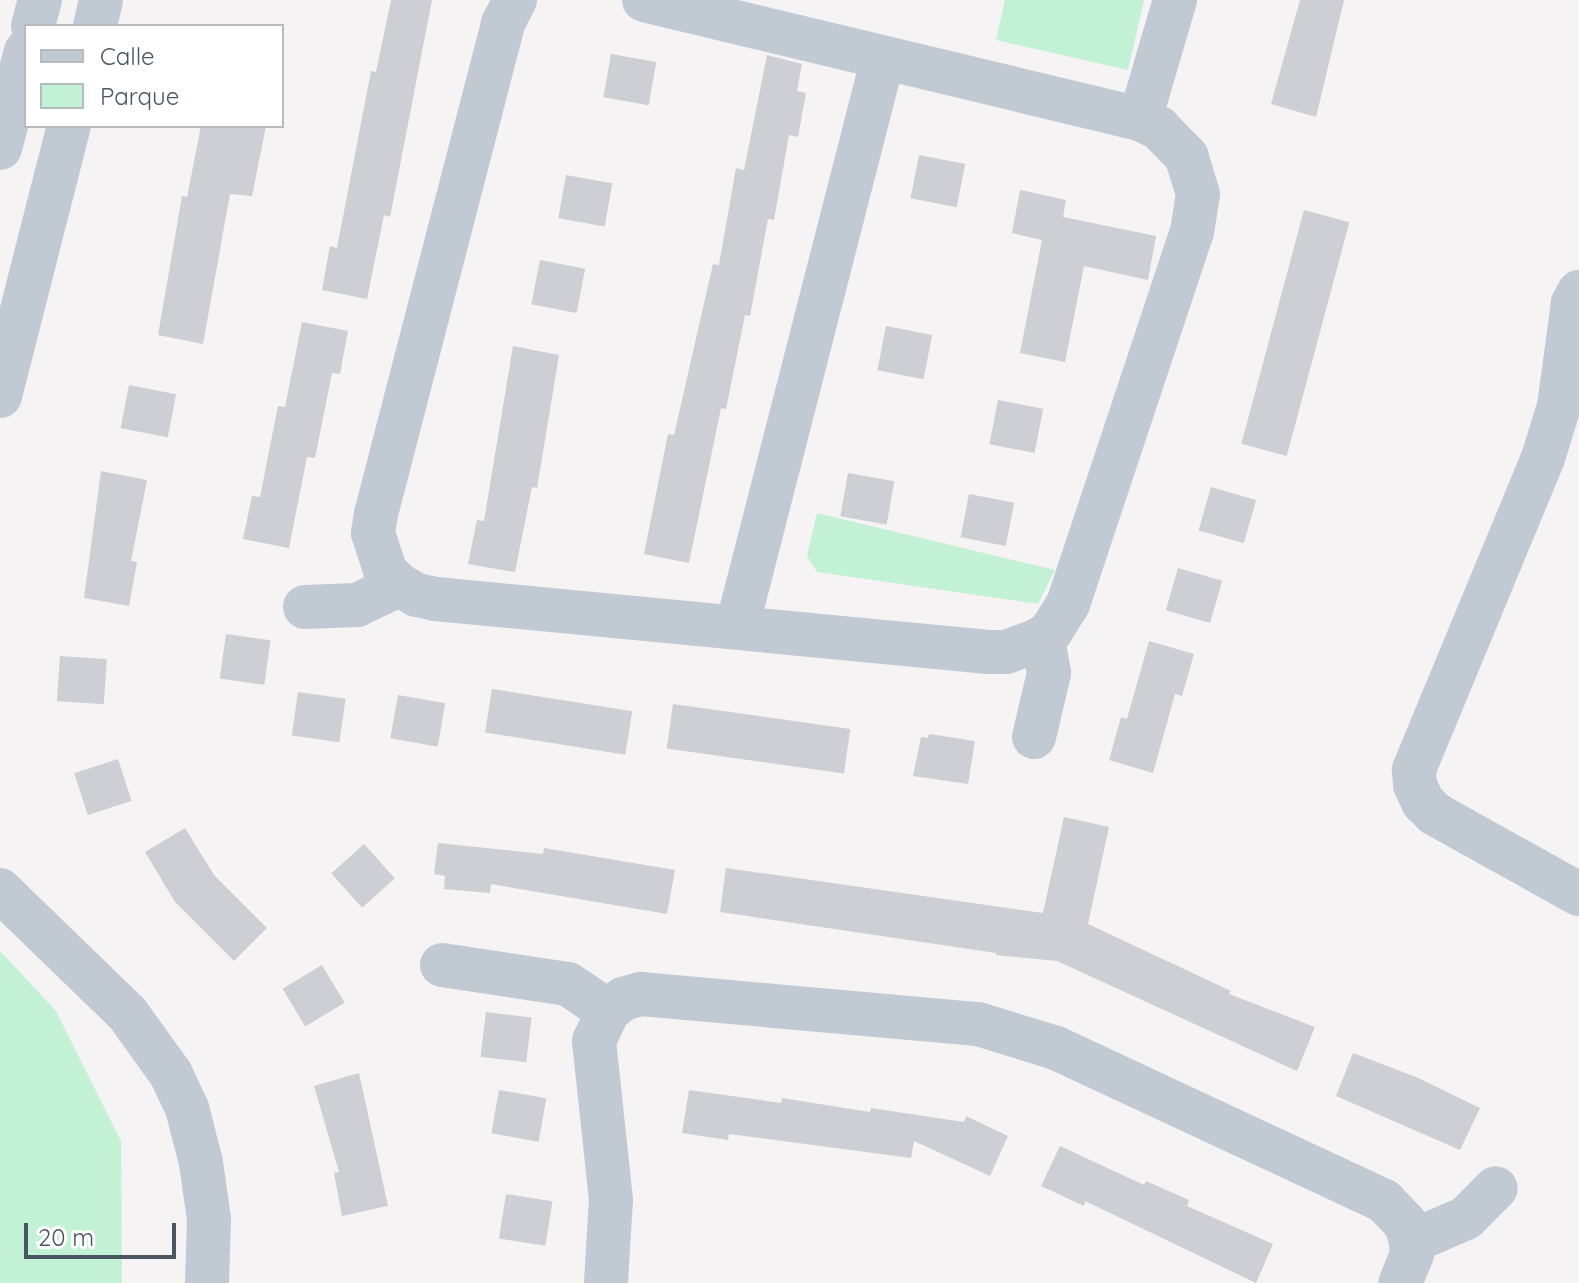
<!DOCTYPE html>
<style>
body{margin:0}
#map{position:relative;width:1579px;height:1283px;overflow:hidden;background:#f5f3f3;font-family:Quicksand,sans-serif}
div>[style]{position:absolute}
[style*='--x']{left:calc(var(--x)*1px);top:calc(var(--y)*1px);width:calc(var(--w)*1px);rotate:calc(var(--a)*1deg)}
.green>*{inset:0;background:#c3f1d5}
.building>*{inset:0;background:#cdcfd5;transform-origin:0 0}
.minor>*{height:44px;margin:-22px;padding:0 22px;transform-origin:22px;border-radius:22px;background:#c1cad2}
span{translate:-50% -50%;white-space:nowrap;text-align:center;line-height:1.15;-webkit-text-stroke:8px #fff;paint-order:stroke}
.legend{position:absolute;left:24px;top:24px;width:260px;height:104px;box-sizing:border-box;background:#fff;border:2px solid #b7bbc0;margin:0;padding:10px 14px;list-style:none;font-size:24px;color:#4a5661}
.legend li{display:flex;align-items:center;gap:16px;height:40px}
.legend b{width:40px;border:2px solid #b7bbc0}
.scale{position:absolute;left:24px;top:1223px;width:152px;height:36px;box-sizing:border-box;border:4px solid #4a5661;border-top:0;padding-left:10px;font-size:24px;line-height:28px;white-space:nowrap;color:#4a5661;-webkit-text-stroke:6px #fff;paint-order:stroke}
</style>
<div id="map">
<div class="green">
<div style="clip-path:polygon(1005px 0,1144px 0,1128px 70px,996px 40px)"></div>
<div style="clip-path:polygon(817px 513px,1055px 570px,1038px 604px,817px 572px,807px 556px)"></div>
<div style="clip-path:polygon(0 951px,56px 1011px,121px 1141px,122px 1283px,0 1283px)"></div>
</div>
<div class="building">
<div style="clip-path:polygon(391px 0,432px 0,390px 217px,384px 215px,367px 299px,322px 290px,330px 246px,337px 248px,371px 71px,376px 72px)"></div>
<div style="clip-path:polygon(1300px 0,1344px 0,1316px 117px,1271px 104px)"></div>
<div style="left:611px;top:54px;width:46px;height:44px;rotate:10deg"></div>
<div style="clip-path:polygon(767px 55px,802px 64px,797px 91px,806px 93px,798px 137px,789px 135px,774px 220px,768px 219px,750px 316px,745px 315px,726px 409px,721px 408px,689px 563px,644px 554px,668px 434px,674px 435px,713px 264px,719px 265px,736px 168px,744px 170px)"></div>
<div style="clip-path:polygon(201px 126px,266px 126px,252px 196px,230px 194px,203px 344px,158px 335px,182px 196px,187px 197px)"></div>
<div style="left:919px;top:155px;width:47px;height:44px;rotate:11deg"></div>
<div style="left:566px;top:175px;width:47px;height:44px;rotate:10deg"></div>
<div style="clip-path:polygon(1020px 190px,1066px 200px,1063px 217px,1156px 236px,1148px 280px,1084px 266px,1065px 362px,1020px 353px,1042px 240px,1012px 233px)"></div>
<div style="left:1304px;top:210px;width:47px;height:242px;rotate:15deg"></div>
<div style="left:540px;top:260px;width:46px;height:45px;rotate:11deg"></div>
<div style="clip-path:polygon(302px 322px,348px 331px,340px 374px,332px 373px,315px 458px,307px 457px,289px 548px,243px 539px,252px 496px,260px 497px,278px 406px,285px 407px)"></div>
<div style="left:886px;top:326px;width:47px;height:45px;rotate:11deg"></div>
<div style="clip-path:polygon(513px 346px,559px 355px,537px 488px,532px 487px,515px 572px,468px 564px,477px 520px,484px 521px)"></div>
<div style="left:129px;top:385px;width:48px;height:44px;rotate:11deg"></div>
<div style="left:998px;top:400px;width:46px;height:45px;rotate:11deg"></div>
<div style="clip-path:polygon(101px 471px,147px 480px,131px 561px,137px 562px,129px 606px,84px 598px)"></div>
<div style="left:848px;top:473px;width:47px;height:44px;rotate:10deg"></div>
<div style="left:1211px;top:487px;width:47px;height:45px;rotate:16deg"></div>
<div style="left:969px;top:494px;width:46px;height:44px;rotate:11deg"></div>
<div style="left:1178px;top:568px;width:46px;height:44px;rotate:16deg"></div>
<div style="left:226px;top:634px;width:45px;height:45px;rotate:8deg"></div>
<div style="clip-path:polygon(1149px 641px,1194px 654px,1182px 696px,1175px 694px,1153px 773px,1109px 760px,1121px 717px,1127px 719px)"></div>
<div style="left:60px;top:656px;width:47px;height:45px;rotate:4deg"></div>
<div style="left:492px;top:689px;width:142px;height:44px;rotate:9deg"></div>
<div style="left:298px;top:692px;width:48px;height:44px;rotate:8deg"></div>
<div style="left:398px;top:695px;width:48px;height:44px;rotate:10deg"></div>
<div style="left:673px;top:704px;width:179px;height:45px;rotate:8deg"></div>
<div style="clip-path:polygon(929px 734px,975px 741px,968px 784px,913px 776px,921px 737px,928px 738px)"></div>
<div style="left:118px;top:759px;width:44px;height:46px;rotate:72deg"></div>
<div style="clip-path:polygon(1064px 817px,1109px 827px,1088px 924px,1231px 991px,1229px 994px,1315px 1027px,1297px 1071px,1057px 961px,996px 955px,996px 953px,720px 912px,726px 868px,1043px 913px)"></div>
<div style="clip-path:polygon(185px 828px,214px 875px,267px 928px,234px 961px,175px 902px,145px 852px)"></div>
<div style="clip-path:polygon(438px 843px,543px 854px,544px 848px,675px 870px,667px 914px,491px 884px,490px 893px,444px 889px,445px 876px,434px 874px)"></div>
<div style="left:364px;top:844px;width:46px;height:44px;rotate:48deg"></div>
<div style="left:322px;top:965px;width:44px;height:46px;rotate:59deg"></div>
<div style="left:486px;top:1012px;width:46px;height:45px;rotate:7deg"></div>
<div style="clip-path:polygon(1353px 1053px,1416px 1077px,1480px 1108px,1460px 1150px,1336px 1096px)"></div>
<div style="clip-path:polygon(359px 1073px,388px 1206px,342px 1216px,334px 1173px,339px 1172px,314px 1086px)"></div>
<div style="left:499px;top:1090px;width:48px;height:44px;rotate:10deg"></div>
<div style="clip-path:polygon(689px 1090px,781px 1103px,782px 1098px,870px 1112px,871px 1108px,964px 1122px,966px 1116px,1008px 1136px,990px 1176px,914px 1141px,911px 1158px,729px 1134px,728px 1140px,682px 1133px)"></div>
<div style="clip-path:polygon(1060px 1146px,1144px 1185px,1146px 1181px,1189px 1200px,1187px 1206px,1273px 1244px,1256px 1283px,1085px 1201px,1084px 1206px,1041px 1186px)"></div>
<div style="left:506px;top:1194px;width:47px;height:45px;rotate:9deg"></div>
</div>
<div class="minor">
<div style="--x:515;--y:0;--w:27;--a:117"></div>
<div style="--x:503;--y:24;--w:506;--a:104.53"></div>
<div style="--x:376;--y:514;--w:19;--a:99"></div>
<div style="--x:373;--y:533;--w:40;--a:72"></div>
<div style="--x:385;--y:571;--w:20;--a:45"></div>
<div style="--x:399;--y:585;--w:21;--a:29"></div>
<div style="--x:417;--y:595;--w:19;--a:12"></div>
<div style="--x:436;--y:599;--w:555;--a:5.48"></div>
<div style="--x:988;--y:652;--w:18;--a:0"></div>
<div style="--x:1006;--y:652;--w:35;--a:-20"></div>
<div style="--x:1039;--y:640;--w:15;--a:-37"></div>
<div style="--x:1051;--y:631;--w:32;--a:-58"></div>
<div style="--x:1068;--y:604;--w:392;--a:-71.6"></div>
<div style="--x:1192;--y:232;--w:38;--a:-81"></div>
<div style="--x:1198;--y:194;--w:39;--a:-107"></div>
<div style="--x:1187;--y:157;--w:40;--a:-134"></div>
<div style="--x:1159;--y:128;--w:21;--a:-155"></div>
<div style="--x:1140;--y:119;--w:510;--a:-166.51"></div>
<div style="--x:33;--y:26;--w:27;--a:-75"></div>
<div style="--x:95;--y:26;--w:27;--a:-77"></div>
<div style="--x:1140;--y:119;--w:124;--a:-73.6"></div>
<div style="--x:0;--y:148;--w:100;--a:-75"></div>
<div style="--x:1579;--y:292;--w:13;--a:119"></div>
<div style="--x:1573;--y:303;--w:104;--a:97.7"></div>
<div style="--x:1559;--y:406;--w:54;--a:107.1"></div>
<div style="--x:1543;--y:458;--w:338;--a:112.5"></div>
<div style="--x:1414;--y:770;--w:15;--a:86"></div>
<div style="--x:1415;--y:785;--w:19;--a:65"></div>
<div style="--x:1423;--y:802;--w:17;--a:45"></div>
<div style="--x:1435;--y:814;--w:165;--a:29.1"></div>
<div style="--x:0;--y:396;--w:279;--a:-75.7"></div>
<div style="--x:305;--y:607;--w:52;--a:-2.2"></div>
<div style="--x:357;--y:605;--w:47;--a:-25.5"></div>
<div style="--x:737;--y:627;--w:587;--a:-75.61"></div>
<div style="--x:1034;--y:737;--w:66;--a:-76.8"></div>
<div style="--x:1049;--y:673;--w:23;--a:-100"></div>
<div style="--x:1045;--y:650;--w:12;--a:-121"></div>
<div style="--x:0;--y:890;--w:177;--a:44.1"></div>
<div style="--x:127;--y:1013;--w:75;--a:54.2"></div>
<div style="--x:171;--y:1074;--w:38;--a:65"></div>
<div style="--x:187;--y:1108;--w:57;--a:75.7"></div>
<div style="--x:201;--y:1163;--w:57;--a:81.9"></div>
<div style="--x:209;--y:1219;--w:64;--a:91.8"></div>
<div style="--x:442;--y:965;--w:127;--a:8.6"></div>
<div style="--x:568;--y:984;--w:48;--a:34"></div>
<div style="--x:1410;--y:1237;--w:19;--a:-9"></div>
<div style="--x:1429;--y:1234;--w:40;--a:-23.4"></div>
<div style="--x:1466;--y:1218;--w:42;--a:-45"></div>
<div style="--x:606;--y:1283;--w:83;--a:-86.6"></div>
<div style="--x:611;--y:1200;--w:160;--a:-96.1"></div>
<div style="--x:594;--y:1041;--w:33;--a:-65"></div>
<div style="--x:608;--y:1011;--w:19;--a:-39"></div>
<div style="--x:623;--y:999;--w:19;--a:-16"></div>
<div style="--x:641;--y:994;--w:338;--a:5.1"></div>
<div style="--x:978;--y:1024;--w:82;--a:17.1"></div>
<div style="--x:1056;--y:1048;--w:362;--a:25"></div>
<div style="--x:1384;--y:1201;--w:30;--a:46"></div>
<div style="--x:1405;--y:1223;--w:15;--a:70"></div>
<div style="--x:1410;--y:1237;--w:17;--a:83"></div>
<div style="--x:1412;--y:1254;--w:31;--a:112"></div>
</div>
<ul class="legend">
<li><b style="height:10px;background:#c1cad2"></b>Calle</li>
<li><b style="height:22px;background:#c3f1d5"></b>Parque</li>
</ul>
<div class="scale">20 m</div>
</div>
